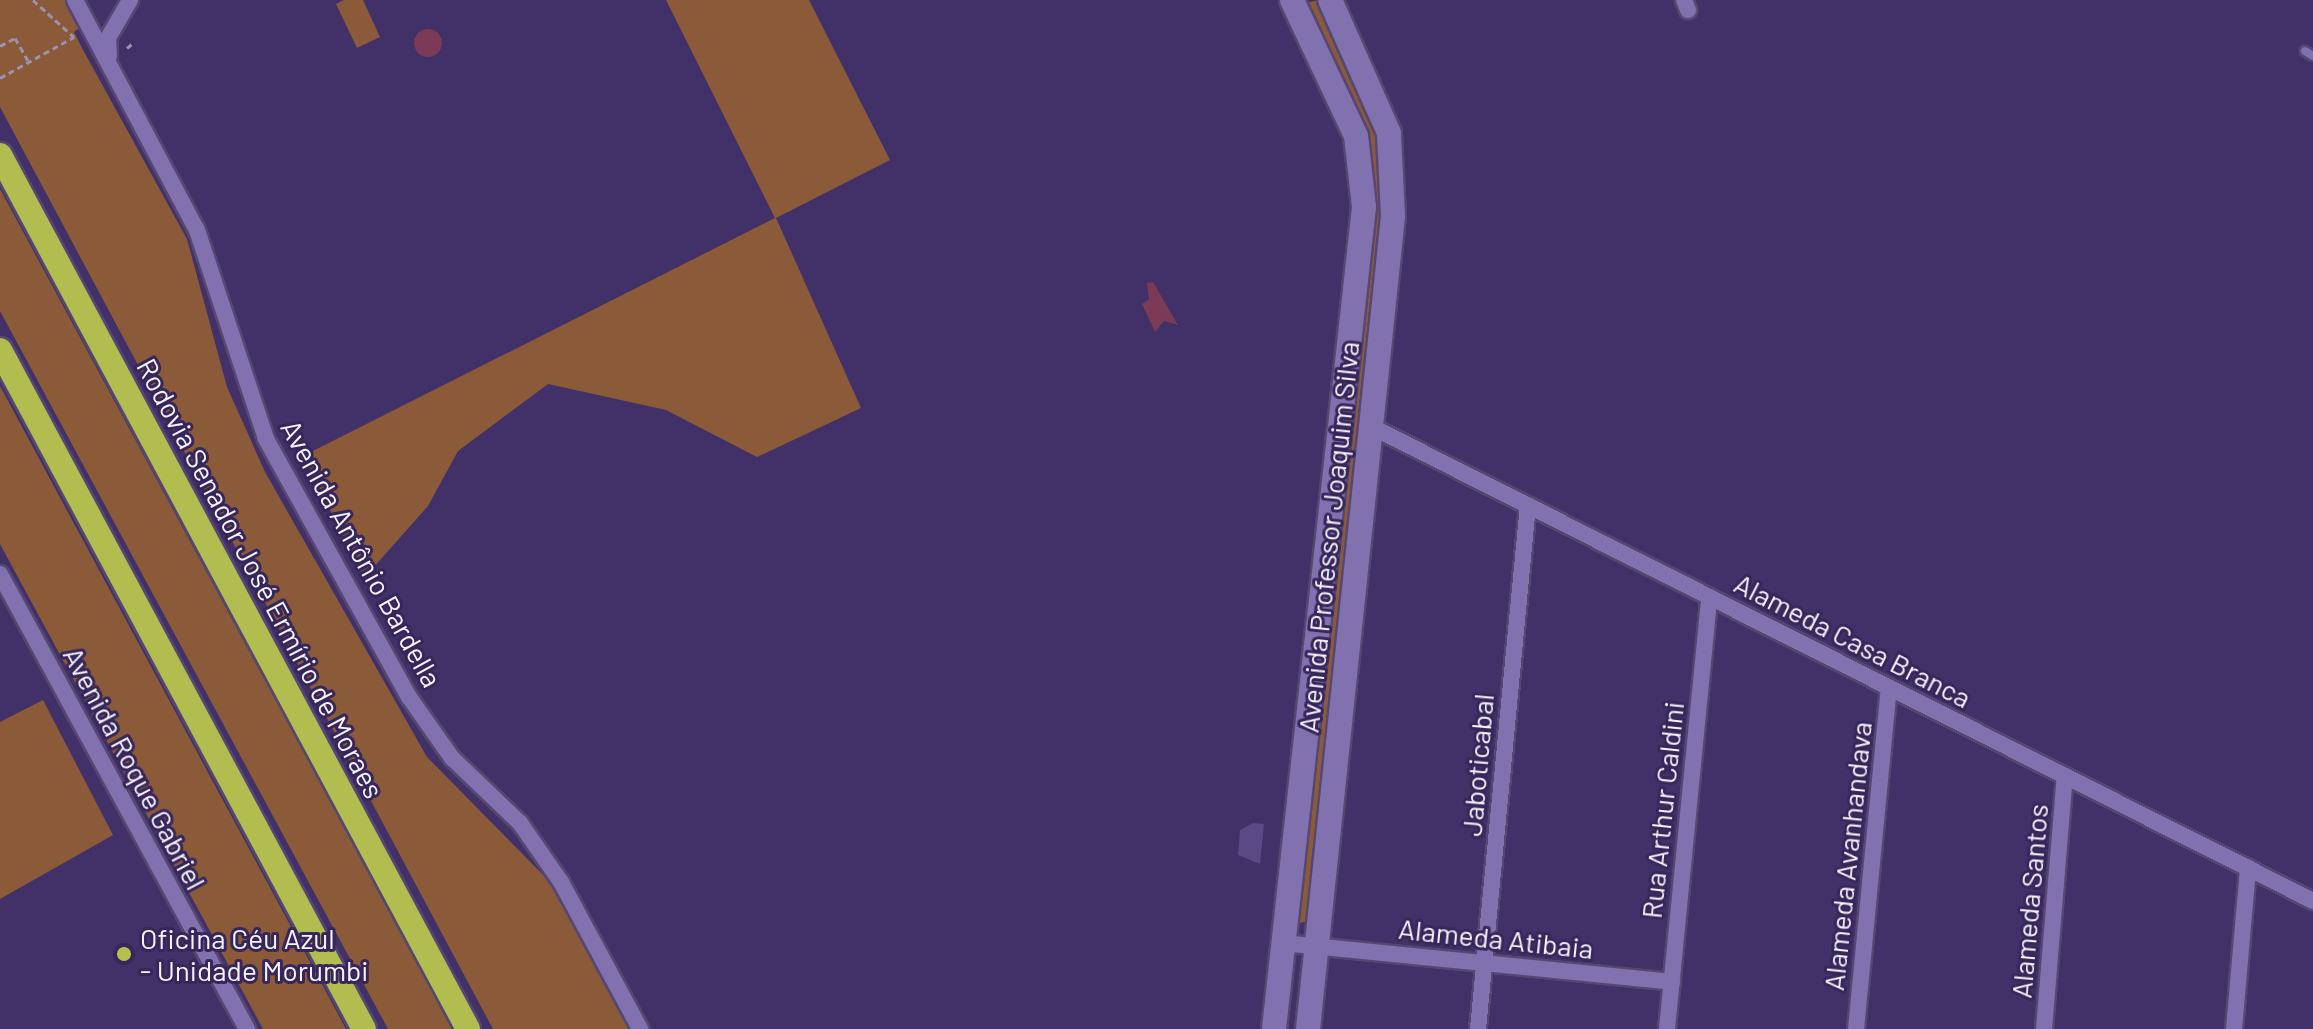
<!DOCTYPE html>
<meta charset="utf-8">
<style>
body{margin:0}
#map{position:relative;width:2313px;height:1029px;overflow:hidden;background:#413168;font-family:Barlow,sans-serif}
div>[style]{position:absolute}
[style*='--x']{left:calc(var(--x)*1px);top:calc(var(--y)*1px);width:calc(var(--w)*1px);rotate:calc(var(--a)*1deg)}
.green>*{inset:0;background:#8b5a38}
.water>*{inset:0;background:#7b3a55}
.round{border-radius:50%}
.building>*{inset:0;background:#5a4985}
.path>*{height:3px;margin-top:-1.5px;transform-origin:0;background:repeating-linear-gradient(90deg,#9a92b0 0 6px,transparent 0 10px)}
.roads{filter:drop-shadow(2px 0 #564772) drop-shadow(-2px 0 #564772) drop-shadow(0 2px #564772) drop-shadow(0 -2px #564772)}
.lane>*{height:8px;margin:-4px;padding:0 4px;transform-origin:4px;border-radius:4px;background:#8171ae}
.street>*{height:16px;margin:-8px;padding:0 8px;transform-origin:8px;border-radius:8px;background:#8171ae}
.secondary>*{height:24px;margin:-12px;padding:0 12px;transform-origin:12px;border-radius:12px;background:#8171ae}
.highway>*{height:24px;margin:-12px;padding:0 12px;transform-origin:12px;border-radius:12px;background:#b1be4f}
.dots>*{width:22px;height:22px;translate:-50% -50%;box-sizing:border-box;border:4px solid #37265c;border-radius:50%}
span{translate:-50% -50%;white-space:nowrap;text-align:center;line-height:1.15;-webkit-text-stroke:6px #37265c;paint-order:stroke}
.street-label{font-size:28px;color:#f5f4fa}
.poi-label{font-size:28px;color:#f5f4fa}
.left{translate:0 -50%;text-align:left}
</style>
<div id="map">
<div class="green">
<div style="clip-path:polygon(0 0,68px 0,82px 26px,74px 32px,82px 48px,187px 239px,227px 387px,265px 472px,427px 757px,552px 884px,629px 1029px,493px 1029px,0 107px)"></div>
<div style="clip-path:polygon(344px 0,363px 0,380px 37px,357px 48px,336px 4px)"></div>
<div style="clip-path:polygon(666px 0,809px 0,890px 160px,776px 218px,861px 408px,757px 457px,666px 410px,548px 384px,458px 451px,428px 506px,364px 578px,303px 456px,775px 218px)"></div>
<div style="clip-path:polygon(1319px 0,1375px 115px,1384px 201px,1310px 920px,1297px 924px,1373px 214px,1306px 3px)"></div>
<div style="clip-path:polygon(0 189px,453px 1029px,388px 1029px,0 311px)"></div>
<div style="clip-path:polygon(0 386px,346px 1029px,263px 1029px,0 544px)"></div>
<div style="clip-path:polygon(43px 700px,113px 835px,0 899px,0 722px)"></div>
</div>
<div class="water">
<div class="round" style="left:414px;top:29px;width:28px;height:28px"></div>
<div style="clip-path:polygon(1153px 282px,1178px 325px,1164px 321px,1155px 332px,1142px 304px,1149px 299px,1147px 283px)"></div>
</div>
<div class="building">
<div style="clip-path:polygon(1253px 823px,1264px 824px,1260px 864px,1238px 855px,1240px 830px)"></div>
</div>
<div class="path">
<div style="--x:33;--y:0;--w:55;--a:42.1"></div>
<div style="--x:0;--y:46;--w:17;--a:-28"></div>
<div style="--x:15;--y:38;--w:28;--a:60"></div>
<div style="--x:127;--y:48;--w:8;--a:-40"></div>
<div style="--x:0;--y:78;--w:85;--a:-29"></div>
</div>
<div class="roads">
<div class="lane">
<div style="--x:2305;--y:51;--w:9;--a:32"></div>
</div>
<div class="street">
<div style="--x:75;--y:0;--w:260;--a:62.1"></div>
<div style="--x:197;--y:230;--w:220;--a:71.7"></div>
<div style="--x:266;--y:439;--w:295;--a:61"></div>
<div style="--x:409;--y:697;--w:75;--a:54.8"></div>
<div style="--x:452;--y:758;--w:94;--a:43.7"></div>
<div style="--x:520;--y:823;--w:72;--a:55.2"></div>
<div style="--x:561;--y:882;--w:167;--a:61.7"></div>
<div style="--x:1684;--y:0;--w:11;--a:68"></div>
<div style="--x:109;--y:56;--w:18;--a:-93"></div>
<div style="--x:108;--y:38;--w:44;--a:-59.9"></div>
<div style="--x:1370;--y:426;--w:1056;--a:26.73"></div>
<div style="--x:0;--y:574;--w:518;--a:61.5"></div>
<div style="--x:1283;--y:943;--w:391;--a:5.7"></div>
<div style="--x:1478;--y:1029;--w:526;--a:-84.55"></div>
<div style="--x:1667;--y:1029;--w:434;--a:-84.4"></div>
<div style="--x:1856;--y:1029;--w:343;--a:-84.5"></div>
<div style="--x:2044;--y:1029;--w:254;--a:-85.3"></div>
<div style="--x:2234;--y:1029;--w:162;--a:-85"></div>
</div>
<div class="secondary">
<div style="--x:1274;--y:1029;--w:827;--a:-83.75"></div>
<div style="--x:1364;--y:207;--w:71;--a:-96.4"></div>
<div style="--x:1356;--y:136;--w:150;--a:-115.2"></div>
<div style="--x:1308;--y:1029;--w:817;--a:-84.03"></div>
<div style="--x:1393;--y:216;--w:83;--a:-92.8"></div>
<div style="--x:1389;--y:133;--w:145;--a:-113.9"></div>
</div>
<div class="highway">
<div style="--x:0;--y:155;--w:991;--a:61.83"></div>
<div style="--x:0;--y:350;--w:770;--a:61.81"></div>
</div>
</div>
<div class="dots">
<div style="left:124px;top:954px;background:#b5c24a"></div>
</div>
<div class="street-label">
<span style="left:1328px;top:537px;rotate:-84deg">Avenida Professor Joaquim Silva</span>
<span style="left:362px;top:553px;rotate:61deg">Avenida Antônio Bardella</span>
<span style="left:261px;top:578px;rotate:62deg">Rodovia Senador José Ermírio de Moraes</span>
<span style="left:1853px;top:640px;rotate:27deg">Alameda Casa Branca</span>
<span style="left:1477px;top:765px;rotate:-85deg">Jaboticabal</span>
<span style="left:135px;top:768px;rotate:62deg">Avenida Roque Gabriel</span>
<span style="left:1662px;top:810px;rotate:-84deg">Rua Arthur Caldini</span>
<span style="left:1847px;top:856px;rotate:-84deg">Alameda Avanhandava</span>
<span style="left:2029px;top:901px;rotate:-85deg">Alameda Santos</span>
<span style="left:1496px;top:938px;rotate:6deg">Alameda Atibaia</span>
</div>
<div class="poi-label">
<span class="left" style="left:140px;top:954px">Oficina Céu Azul<br>- Unidade Morumbi</span>
</div>
</div>
